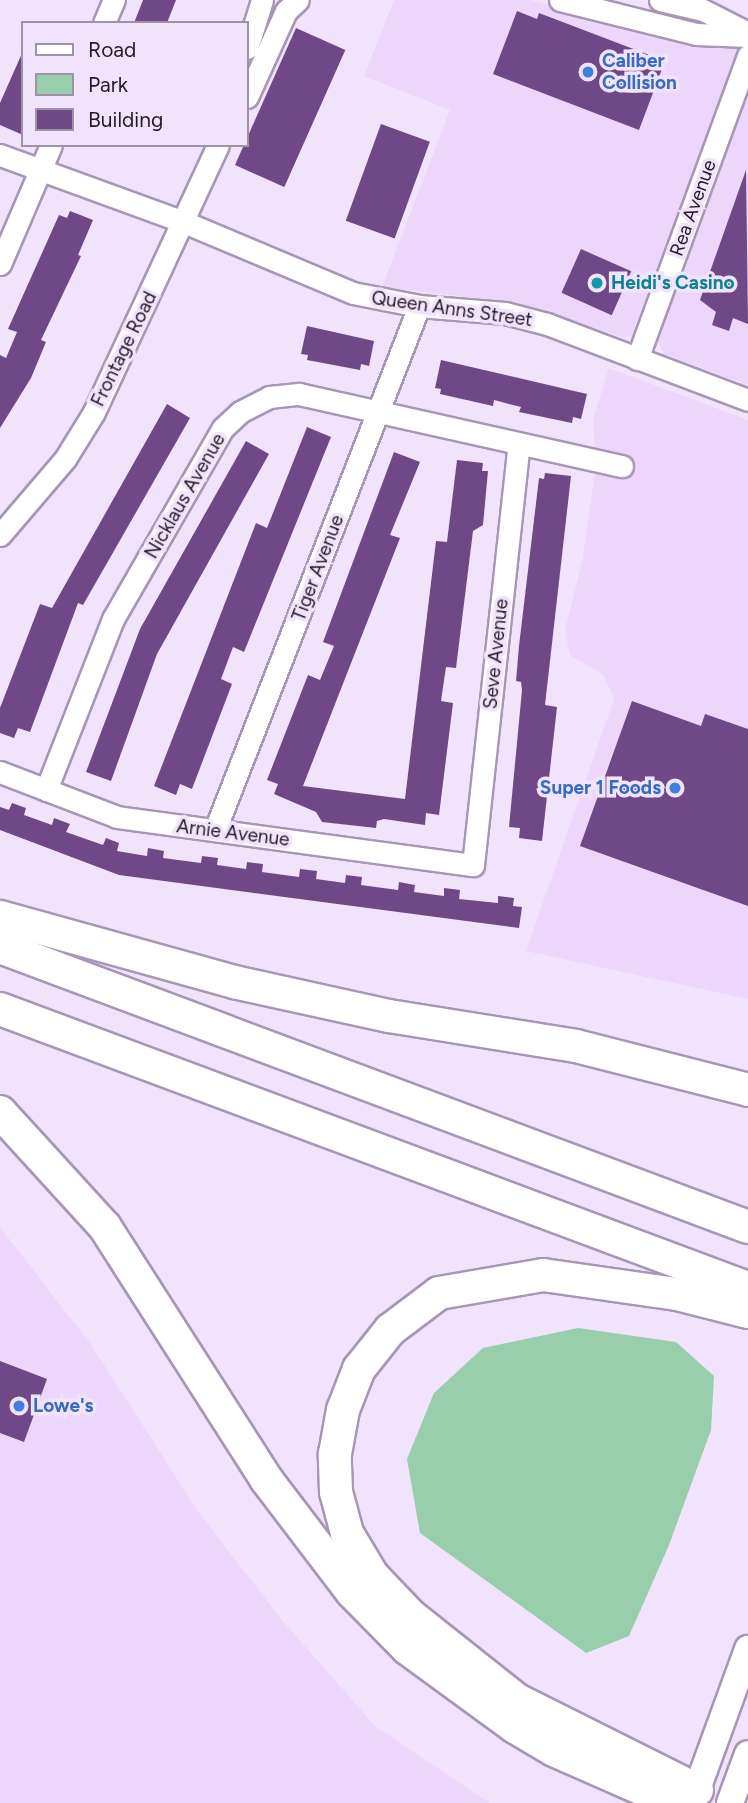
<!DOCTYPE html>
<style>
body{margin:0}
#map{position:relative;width:748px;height:1803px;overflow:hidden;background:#f2e3fc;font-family:Figtree,sans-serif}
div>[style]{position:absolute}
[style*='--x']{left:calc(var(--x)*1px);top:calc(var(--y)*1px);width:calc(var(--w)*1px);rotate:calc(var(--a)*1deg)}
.built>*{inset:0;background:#ecd6fc}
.green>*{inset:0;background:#98ceac}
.building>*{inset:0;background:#6f4987;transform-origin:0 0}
.roads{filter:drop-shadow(2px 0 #a796b4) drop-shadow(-2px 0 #a796b4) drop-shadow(0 2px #a796b4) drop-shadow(0 -2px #a796b4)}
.minor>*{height:21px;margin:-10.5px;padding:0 10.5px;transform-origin:10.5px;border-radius:10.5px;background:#fff}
.major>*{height:26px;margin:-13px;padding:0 13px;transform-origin:13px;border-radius:13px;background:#fff}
.highway>*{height:32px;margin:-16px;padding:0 16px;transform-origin:16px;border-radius:16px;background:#fff}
.dots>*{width:19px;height:19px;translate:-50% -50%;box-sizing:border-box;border:4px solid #f2e3fc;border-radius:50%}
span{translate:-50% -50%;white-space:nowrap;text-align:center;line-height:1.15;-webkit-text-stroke:7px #f2e3fc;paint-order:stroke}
.shop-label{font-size:19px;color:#366cbe;font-weight:700}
.left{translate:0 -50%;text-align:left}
.right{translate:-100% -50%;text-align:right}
.street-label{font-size:19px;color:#211b26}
.culture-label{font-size:19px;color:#0d838f;font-weight:700}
.legend{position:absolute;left:21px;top:21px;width:228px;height:126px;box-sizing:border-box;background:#f2e3fc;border:2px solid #9e93a6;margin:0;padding:9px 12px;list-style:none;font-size:21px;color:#211b26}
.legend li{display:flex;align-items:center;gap:14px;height:35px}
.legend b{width:35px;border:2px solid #9e93a6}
</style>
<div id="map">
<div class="built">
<div style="clip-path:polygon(394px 0,530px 0,740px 49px,631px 336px,623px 337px,515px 302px,382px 287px,450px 110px,364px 76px)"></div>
<div style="clip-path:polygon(748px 94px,748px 385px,664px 354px,657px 341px)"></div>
<div style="clip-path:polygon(609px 368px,748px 420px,748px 999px,526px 951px,614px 699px,604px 675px,570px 655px,565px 631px,583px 557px,596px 465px,593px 419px)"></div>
<div style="clip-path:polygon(0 1227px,92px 1346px,197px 1510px,281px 1619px,375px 1726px,490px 1803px,0 1803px)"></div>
</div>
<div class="green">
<div style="clip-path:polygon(578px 1328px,676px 1342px,714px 1376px,711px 1430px,669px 1545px,629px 1636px,586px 1653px,420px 1533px,407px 1459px,434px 1393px,483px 1348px)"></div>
</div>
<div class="building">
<div style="clip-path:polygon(143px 0,176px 0,167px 23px,134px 23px)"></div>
<div style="clip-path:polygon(517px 11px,537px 19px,539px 13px,665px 61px,639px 130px,493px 74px)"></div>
<div style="left:296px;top:28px;width:54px;height:150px;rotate:24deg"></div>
<div style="clip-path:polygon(23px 51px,23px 135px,0 125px,0 103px)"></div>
<div style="left:381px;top:124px;width:52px;height:103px;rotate:20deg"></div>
<div style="clip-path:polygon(746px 170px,748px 324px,733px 318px,729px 331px,712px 325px,716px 312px,700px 300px)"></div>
<div style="clip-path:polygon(70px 211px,93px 220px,78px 255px,81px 256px,41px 340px,46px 342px,31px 378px,0 428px,0 355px,6px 358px,17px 332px,8px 329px,59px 215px,67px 218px)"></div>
<div style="left:581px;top:249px;width:55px;height:48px;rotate:24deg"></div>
<div style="clip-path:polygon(307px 326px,374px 341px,369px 366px,361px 364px,360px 370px,307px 360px,308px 355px,301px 354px)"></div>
<div style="clip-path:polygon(441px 360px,587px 394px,581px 419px,573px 417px,572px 423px,519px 412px,521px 407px,494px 400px,493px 406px,440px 394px,441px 389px,435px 388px)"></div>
<div style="clip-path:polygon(167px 404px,190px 418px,83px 605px,78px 603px,30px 732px,18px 728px,14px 738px,0 733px,0 708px,40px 604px,52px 608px)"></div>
<div style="clip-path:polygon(307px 427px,331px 437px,244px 652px,233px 647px,221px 679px,232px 684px,192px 789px,180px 784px,176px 795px,154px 786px,256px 523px,267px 528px)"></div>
<div style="clip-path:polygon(246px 441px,269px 454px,157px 654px,111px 781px,86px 772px,140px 629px)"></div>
<div style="clip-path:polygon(394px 452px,420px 462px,390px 535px,400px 538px,303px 786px,405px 799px,436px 541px,447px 542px,457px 460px,483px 463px,482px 471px,488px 471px,483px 525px,473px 531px,456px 668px,446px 667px,441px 701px,453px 703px,439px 815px,426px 813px,425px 825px,384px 819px,377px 821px,376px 828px,322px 822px,316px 812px,274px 794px,278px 784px,267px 780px,308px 675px,320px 680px,334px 646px,323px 642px)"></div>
<div style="clip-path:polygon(545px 473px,571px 476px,545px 705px,557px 707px,542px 841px,519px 838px,520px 828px,509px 827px,522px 690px,521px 682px,516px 681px,519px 646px,539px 478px,544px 479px)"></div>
<div style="clip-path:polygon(632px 701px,701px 726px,705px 714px,748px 729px,748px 906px,580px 846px)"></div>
<div style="clip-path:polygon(12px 803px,26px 808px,24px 815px,52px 825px,54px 818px,70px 824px,66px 832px,103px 845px,106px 838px,119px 843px,117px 851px,147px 856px,148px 848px,164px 851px,163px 858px,201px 863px,202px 856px,218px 858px,217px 865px,246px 869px,247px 862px,263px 864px,262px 872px,299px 877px,300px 869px,317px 871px,316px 879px,345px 883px,346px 875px,362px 877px,361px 885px,398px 890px,399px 882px,415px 885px,414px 892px,444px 896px,444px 888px,460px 890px,459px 899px,498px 903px,498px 896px,514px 898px,513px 906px,522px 907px,519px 928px,119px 875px,0 830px,0 807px,9px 810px)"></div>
<div style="clip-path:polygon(0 1361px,47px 1379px,24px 1442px,0 1433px)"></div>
</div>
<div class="roads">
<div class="minor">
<div style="--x:560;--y:0;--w:140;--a:14"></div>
<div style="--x:696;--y:34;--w:52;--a:2.2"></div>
<div style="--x:660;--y:0;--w:44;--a:13.1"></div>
<div style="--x:703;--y:10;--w:48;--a:27.1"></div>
<div style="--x:104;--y:23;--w:25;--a:-67"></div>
<div style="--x:247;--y:48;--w:50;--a:-72.6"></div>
<div style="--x:247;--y:97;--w:94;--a:-65.6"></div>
<div style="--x:286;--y:11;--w:16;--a:-43"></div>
<div style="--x:0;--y:155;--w:196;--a:20"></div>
<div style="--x:184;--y:222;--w:183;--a:22.8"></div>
<div style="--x:353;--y:293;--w:67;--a:11.1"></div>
<div style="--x:419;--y:306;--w:86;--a:4.7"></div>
<div style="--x:505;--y:313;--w:43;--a:14.7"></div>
<div style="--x:547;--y:324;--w:215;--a:20.7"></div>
<div style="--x:0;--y:264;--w:129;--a:-66.8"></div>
<div style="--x:637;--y:359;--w:323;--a:-69.9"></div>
<div style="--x:0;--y:535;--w:100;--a:-49.5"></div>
<div style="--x:65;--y:459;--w:55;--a:-58.3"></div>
<div style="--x:94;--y:412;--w:294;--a:-65.1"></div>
<div style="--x:0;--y:772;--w:125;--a:21"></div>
<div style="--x:117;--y:817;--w:359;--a:7.7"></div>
<div style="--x:473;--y:865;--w:424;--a:-83.8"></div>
<div style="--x:46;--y:790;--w:184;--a:-68.6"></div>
<div style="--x:113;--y:619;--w:220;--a:-60.1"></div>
<div style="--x:223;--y:428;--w:23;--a:-43"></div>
<div style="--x:240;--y:412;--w:33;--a:-27"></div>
<div style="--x:269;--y:397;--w:30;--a:-6"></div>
<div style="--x:299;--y:394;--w:331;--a:12.6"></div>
<div style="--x:215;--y:830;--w:562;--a:-68.73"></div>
</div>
<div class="major">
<div style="--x:692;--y:1803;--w:164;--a:-70"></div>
<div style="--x:730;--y:1803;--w:52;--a:-69.8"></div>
</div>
<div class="highway">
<div style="--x:0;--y:917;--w:243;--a:15.5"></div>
<div style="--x:234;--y:982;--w:159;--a:12.4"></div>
<div style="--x:389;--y:1016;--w:189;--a:9.1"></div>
<div style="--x:576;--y:1046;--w:178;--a:14.3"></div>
<div style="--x:0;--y:947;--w:799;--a:20.52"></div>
<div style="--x:0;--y:1009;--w:798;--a:20.46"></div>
<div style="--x:0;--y:1112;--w:156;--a:47.6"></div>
<div style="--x:105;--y:1227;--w:299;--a:57.4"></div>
<div style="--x:266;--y:1479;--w:142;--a:52.7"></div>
<div style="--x:352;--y:1592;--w:78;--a:45.5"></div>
<div style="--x:407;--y:1648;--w:134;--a:36.2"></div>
<div style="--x:515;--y:1727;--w:45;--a:30.5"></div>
<div style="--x:554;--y:1750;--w:131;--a:23.8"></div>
<div style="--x:697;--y:1790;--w:201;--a:-153.4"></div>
<div style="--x:517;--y:1700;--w:135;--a:-141.6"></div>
<div style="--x:411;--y:1616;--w:57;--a:-133.6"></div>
<div style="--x:372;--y:1575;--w:49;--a:-120.8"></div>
<div style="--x:347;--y:1533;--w:42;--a:-105"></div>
<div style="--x:336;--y:1492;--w:38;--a:-92"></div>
<div style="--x:335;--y:1454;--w:45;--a:-79.7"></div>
<div style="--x:343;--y:1410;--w:44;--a:-68.7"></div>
<div style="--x:359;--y:1369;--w:50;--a:-51.5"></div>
<div style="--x:390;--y:1330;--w:61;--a:-37.1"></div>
<div style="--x:439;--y:1293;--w:106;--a:-9.8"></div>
<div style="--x:543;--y:1275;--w:135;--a:8.1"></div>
<div style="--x:677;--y:1294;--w:73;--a:14.2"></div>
</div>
</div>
<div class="dots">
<div style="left:588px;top:72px;background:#3f7fe0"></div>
<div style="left:597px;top:283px;background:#0f9aa8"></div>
<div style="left:675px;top:788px;background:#3f7fe0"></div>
<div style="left:19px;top:1406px;background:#3f7fe0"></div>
</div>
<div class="shop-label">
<span class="left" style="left:602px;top:72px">Caliber<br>Collision</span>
<span class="right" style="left:661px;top:788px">Super 1 Foods</span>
<span class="left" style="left:33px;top:1406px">Lowe's</span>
</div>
<div class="street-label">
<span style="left:693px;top:208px;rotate:-70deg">Rea Avenue</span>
<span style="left:452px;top:309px;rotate:8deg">Queen Anns Street</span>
<span style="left:124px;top:349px;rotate:-64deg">Frontage Road</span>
<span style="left:185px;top:496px;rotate:-60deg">Nicklaus Avenue</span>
<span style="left:318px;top:568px;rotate:-69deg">Tiger Avenue</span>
<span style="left:496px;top:654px;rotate:-84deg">Seve Avenue</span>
<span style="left:233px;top:833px;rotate:7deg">Arnie Avenue</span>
</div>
<div class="culture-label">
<span class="left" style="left:611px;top:283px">Heidi's Casino</span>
</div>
<ul class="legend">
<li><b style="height:9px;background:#fff"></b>Road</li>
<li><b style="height:19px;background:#98ceac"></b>Park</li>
<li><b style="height:19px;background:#6f4987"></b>Building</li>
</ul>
</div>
